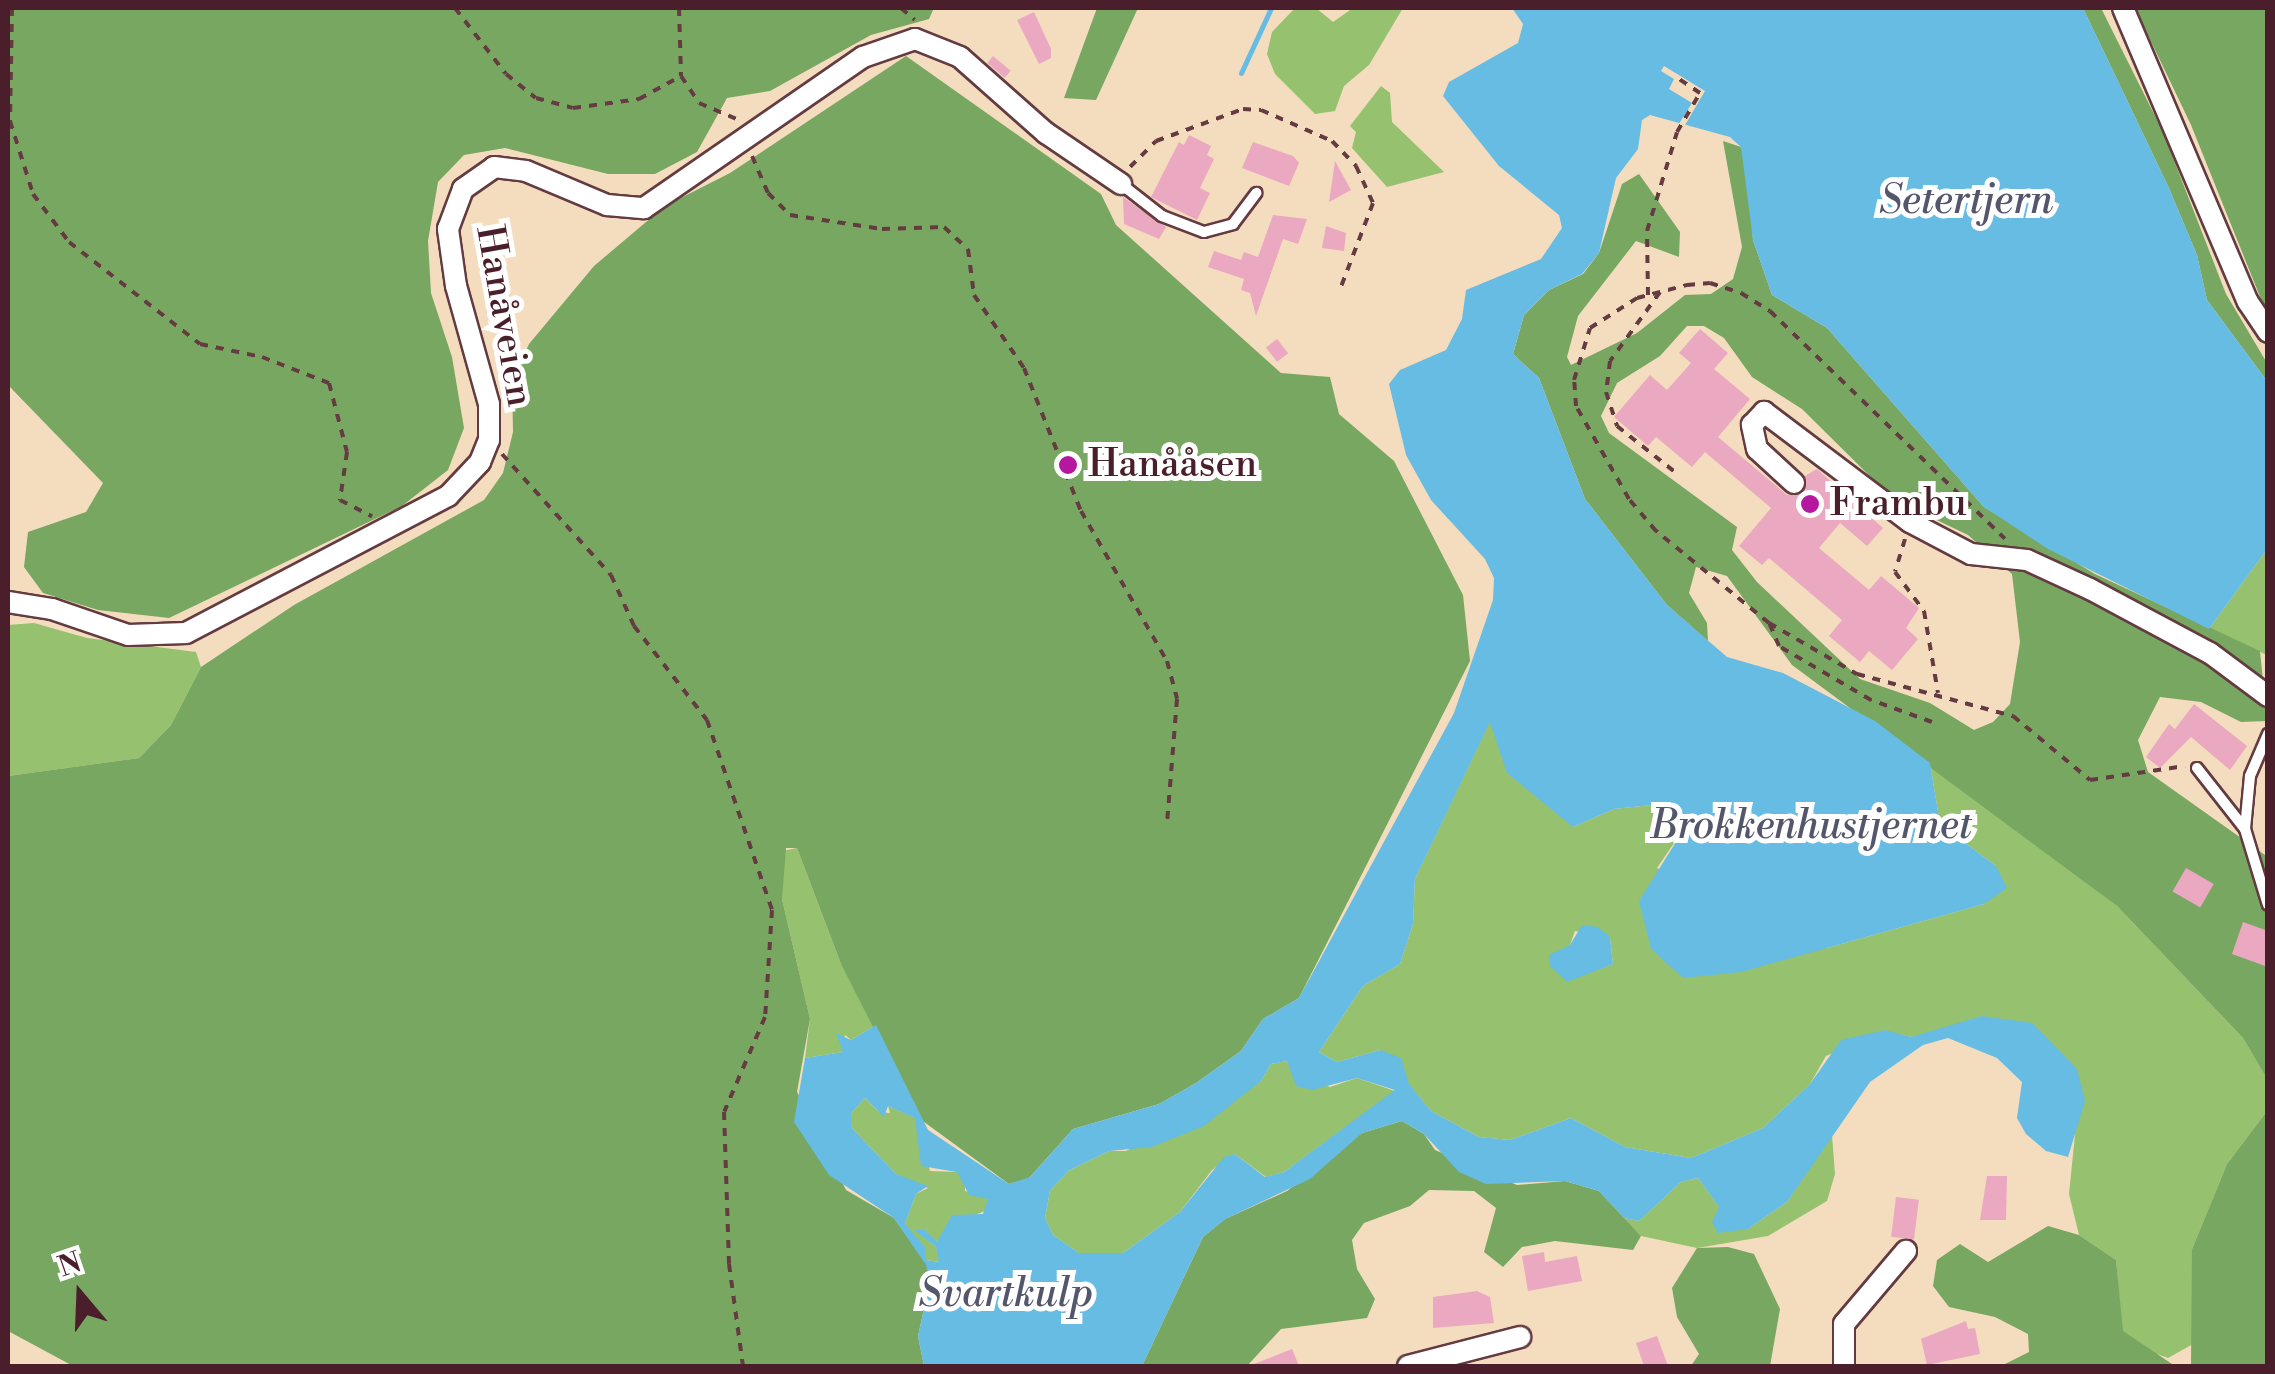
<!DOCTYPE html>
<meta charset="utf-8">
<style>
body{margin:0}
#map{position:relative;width:2275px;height:1374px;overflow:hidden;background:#f4dcbe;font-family:"Libre Bodoni",serif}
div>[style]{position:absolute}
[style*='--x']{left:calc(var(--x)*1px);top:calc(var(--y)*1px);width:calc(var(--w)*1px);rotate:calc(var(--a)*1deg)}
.green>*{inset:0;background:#96c16e}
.forest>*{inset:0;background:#78a761}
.water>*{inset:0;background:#66bce3}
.pier>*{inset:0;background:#f4dcbe}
.stream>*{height:5px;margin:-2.5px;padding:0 2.5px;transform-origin:2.5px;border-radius:2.5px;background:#66bce3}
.building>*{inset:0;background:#eaa9c0;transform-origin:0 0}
.path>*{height:4px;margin-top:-2px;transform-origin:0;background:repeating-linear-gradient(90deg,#643b41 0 8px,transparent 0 16px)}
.roads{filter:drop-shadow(2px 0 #643b41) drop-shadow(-2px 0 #643b41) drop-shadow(0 2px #643b41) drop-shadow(0 -2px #643b41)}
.service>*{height:10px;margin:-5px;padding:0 5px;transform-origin:5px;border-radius:5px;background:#fff}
.minor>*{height:20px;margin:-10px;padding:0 10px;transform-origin:10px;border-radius:10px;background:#fff}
.dots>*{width:28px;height:28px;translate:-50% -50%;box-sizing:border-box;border:5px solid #fff;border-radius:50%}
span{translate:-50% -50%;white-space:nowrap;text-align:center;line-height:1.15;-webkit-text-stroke:10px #fff;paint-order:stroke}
.street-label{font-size:38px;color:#4a1f2b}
.poi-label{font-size:38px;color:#4a1f2b}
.left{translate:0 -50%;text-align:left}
.water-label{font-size:40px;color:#54566b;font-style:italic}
.frame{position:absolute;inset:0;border:10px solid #4a1f2b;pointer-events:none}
.north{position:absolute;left:30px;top:1244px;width:100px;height:100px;-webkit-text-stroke:8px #fff;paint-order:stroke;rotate:341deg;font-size:28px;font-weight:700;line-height:40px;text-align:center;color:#4a1f2b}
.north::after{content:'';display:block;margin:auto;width:35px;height:45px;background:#4a1f2b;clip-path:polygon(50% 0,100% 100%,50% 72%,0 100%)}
</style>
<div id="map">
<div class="green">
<div style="clip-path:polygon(1295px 8px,1316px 8px,1333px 22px,1353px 8px,1403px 8px,1369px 65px,1344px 86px,1335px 111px,1315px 114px,1275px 74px,1267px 54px,1272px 32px)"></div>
<div style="clip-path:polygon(1381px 86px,1390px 93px,1392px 122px,1444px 172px,1387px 187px,1352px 148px,1356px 132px,1350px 126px)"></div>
<div style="clip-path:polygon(2267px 549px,2267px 655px,2209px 629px)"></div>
<div style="clip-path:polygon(34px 623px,87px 638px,196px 652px,201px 667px,171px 725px,139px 758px,8px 776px,8px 625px)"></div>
<div style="clip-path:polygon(evenodd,1490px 721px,1573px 827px,1614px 809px,1661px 804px,1689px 821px,1657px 868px,1827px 948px,1984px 904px,1996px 866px,1940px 824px,1930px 763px,2117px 906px,2243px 1038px,2267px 1079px,2267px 1111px,2227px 1164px,2192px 1249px,2193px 1344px,2168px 1358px,2137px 1347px,2122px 1331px,2116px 1260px,2079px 1235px,2069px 1194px,2075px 1135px,2032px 1023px,1911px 1037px,1885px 1031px,1826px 1056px,1810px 1084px,1763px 1128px,1691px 1158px,1625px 1147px,1571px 1118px,1510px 1140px,1479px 1137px,1431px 1111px,1380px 1050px,1337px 1062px,1319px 1052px,1363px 986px,1400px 964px,1413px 924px,1415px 879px,1490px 721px,1575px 931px,1610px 937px,1613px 964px,1588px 973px,1570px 945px,1575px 931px)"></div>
<div style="clip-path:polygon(797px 848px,841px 964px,876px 1025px,851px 1040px,845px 1035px,843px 1052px,805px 1058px,810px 1019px,782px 899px,782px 851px)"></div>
<div style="clip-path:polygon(1287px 1061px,1292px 1072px,1330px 1087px,1357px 1078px,1395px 1091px,1284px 1172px,1266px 1177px,1235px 1154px,1212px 1170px,1180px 1212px,1123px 1253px,1079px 1253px,1053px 1235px,1045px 1218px,1050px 1191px,1068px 1171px,1109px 1151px,1126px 1151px,1261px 1081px,1271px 1064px)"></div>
<div style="clip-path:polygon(865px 1098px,879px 1112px,890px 1113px,888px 1106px,916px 1118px,930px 1171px,957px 1172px,965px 1178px,965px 1191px,988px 1198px,990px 1209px,950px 1225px,937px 1242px,915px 1230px,936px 1247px,940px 1262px,926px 1260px,905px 1224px,916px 1194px,928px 1188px,896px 1174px,851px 1127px,851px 1113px)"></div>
<div style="clip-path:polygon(1832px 1135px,1835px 1174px,1827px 1201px,1768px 1236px,1697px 1248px,1641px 1236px,1624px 1218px,1639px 1221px,1681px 1182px,1698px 1178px,1720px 1208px,1748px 1229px,1787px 1202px)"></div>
</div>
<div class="forest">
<div style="clip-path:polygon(8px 8px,934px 8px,929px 19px,871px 35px,770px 91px,727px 98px,697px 152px,655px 174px,608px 174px,505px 148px,464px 155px,438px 182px,428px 241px,431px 293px,452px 357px,464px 428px,448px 470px,402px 506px,169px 618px,98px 610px,43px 593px,24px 567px,28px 532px,86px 512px,103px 483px,8px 385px)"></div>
<div style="clip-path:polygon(1097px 8px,1138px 8px,1096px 100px,1064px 98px)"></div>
<div style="clip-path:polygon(2083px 8px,2101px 8px,2163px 132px,2226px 294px,2267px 363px,2267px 381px,2207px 300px,2197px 255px,2168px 186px)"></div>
<div style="clip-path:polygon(2135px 8px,2267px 8px,2267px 314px,2191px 125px)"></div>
<div style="clip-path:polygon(906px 56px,1101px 194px,1116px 225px,1281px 373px,1330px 377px,1339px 414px,1394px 461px,1463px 595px,1470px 661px,1299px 998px,1263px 1019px,1241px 1051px,1196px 1083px,1159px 1104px,1073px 1129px,1029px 1178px,1009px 1184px,920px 1119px,841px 964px,797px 848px,786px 848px,782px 899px,810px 1019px,797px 1092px,846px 1190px,894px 1218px,927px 1265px,930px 1282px,918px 1336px,924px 1366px,73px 1366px,8px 1331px,8px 776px,139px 758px,171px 725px,201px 667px,294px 605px,484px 500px,503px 473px,513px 432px,512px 381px,529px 344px,594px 266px,665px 206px,730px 173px)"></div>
<div style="clip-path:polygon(evenodd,1723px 141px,1741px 147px,1748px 166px,1753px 240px,1772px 295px,1827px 328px,1984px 507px,2095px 574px,2260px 651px,2267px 721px,2241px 722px,2201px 702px,2160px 697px,2138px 740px,2148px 772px,2265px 855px,2267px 851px,2267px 1079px,2243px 1038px,2117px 906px,1792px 665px,1727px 576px,1696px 567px,1689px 593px,1707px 623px,1708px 641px,1667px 605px,1585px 499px,1539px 378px,1513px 354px,1524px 315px,1549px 290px,1583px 274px,1599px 253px,1622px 184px,1639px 174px,1680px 232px,1679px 257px,1636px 241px,1578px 316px,1567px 357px,1571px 365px,1637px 333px,1685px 295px,1711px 294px,1733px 279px,1742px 247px,1723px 141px,1687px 326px,1704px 326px,1724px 338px,1752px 377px,1802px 409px,1893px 499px,1968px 535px,2012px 574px,2020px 642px,2010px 704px,1993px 722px,1974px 730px,1930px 703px,1860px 679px,1757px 582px,1732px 550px,1737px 527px,1609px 433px,1601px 416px,1617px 383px,1660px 356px,1687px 326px)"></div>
<div style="clip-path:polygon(2267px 1111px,2267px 1366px,2191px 1366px,2192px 1249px,2227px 1164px)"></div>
<div style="clip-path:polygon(1402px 1121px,1424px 1134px,1435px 1150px,1517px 1185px,1565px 1181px,1599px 1191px,1641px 1236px,1633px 1250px,1555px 1241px,1522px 1247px,1503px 1267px,1484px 1252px,1496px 1208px,1474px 1191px,1429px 1190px,1410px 1206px,1364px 1223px,1352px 1240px,1357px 1269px,1375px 1299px,1367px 1318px,1281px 1329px,1247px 1366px,1142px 1366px,1203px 1237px,1225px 1219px,1287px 1191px,1362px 1133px)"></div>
<div style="clip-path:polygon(2048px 1226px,2079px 1235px,2116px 1260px,2123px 1331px,2175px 1366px,2001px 1366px,2029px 1352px,2028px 1334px,1995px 1317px,1949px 1307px,1933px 1286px,1937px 1260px,1960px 1244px,1988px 1262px)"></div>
<div style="clip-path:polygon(1728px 1247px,1754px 1254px,1780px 1309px,1770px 1366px,1691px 1366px,1699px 1354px,1677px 1317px,1672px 1288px,1697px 1248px)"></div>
</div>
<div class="water">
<div style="clip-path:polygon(evenodd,1512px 8px,2083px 8px,2168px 186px,2197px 255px,2207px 300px,2267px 381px,2267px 549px,2209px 629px,2048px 549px,1984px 507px,1827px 328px,1772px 295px,1753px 240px,1741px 147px,1730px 137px,1650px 115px,1642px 120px,1638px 149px,1616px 178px,1599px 253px,1582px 274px,1549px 290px,1524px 315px,1513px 354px,1539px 378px,1585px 499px,1667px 605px,1727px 657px,1783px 673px,1875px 721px,1930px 763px,1940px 824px,1996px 866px,2007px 888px,1984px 904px,1741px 972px,1683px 978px,1651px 949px,1639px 901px,1689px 821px,1661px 804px,1614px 809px,1573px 827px,1507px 773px,1490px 722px,1415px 879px,1413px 924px,1400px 964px,1363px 986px,1319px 1052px,1337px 1062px,1380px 1050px,1401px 1058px,1409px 1084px,1431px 1111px,1479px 1137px,1510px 1140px,1571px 1118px,1625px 1147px,1691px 1158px,1763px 1128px,1810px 1084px,1841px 1040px,1885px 1030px,1911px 1037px,1982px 1016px,2032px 1023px,2077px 1069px,2085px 1101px,2068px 1157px,2046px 1151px,2026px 1134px,2017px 1118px,2022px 1082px,1997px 1058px,1948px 1038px,1923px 1045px,1870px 1082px,1787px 1202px,1748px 1229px,1718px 1233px,1712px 1222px,1719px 1207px,1698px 1178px,1681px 1182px,1639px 1221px,1624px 1218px,1599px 1191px,1565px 1181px,1486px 1184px,1459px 1172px,1424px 1134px,1402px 1121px,1362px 1133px,1310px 1179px,1225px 1219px,1203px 1237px,1142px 1366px,924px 1366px,918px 1336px,930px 1282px,926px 1265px,894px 1218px,829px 1175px,794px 1122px,805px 1058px,843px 1052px,836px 1033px,851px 1040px,876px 1025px,928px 1130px,1009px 1184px,1030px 1177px,1073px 1129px,1159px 1104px,1196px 1083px,1241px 1051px,1263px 1019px,1299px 998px,1454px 713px,1493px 600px,1494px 578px,1485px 559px,1431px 500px,1406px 455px,1389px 384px,1400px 370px,1446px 350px,1462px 319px,1466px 290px,1541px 259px,1562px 228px,1559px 215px,1499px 166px,1443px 96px,1449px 82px,1518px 43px,1523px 24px,1512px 8px,1287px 1061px,1296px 1086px,1312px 1090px,1357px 1078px,1395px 1090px,1284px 1172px,1265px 1177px,1235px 1154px,1224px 1157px,1180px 1212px,1123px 1253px,1079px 1253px,1053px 1235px,1045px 1218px,1050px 1191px,1068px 1171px,1109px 1151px,1152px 1147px,1204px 1126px,1261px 1081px,1271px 1064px,1287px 1061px,1512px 8px,865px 1098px,884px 1117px,888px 1106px,915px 1118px,921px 1166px,957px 1172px,969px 1195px,988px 1199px,983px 1214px,952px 1215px,937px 1242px,925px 1230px,914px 1230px,936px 1247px,939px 1262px,926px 1260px,925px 1247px,905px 1224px,916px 1194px,928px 1186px,896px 1174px,851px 1127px,851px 1113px,865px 1098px)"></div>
<div style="clip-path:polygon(1582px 925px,1598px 927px,1610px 937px,1613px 964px,1567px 982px,1550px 966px,1549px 955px,1570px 945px)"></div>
</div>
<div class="pier">
<div style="clip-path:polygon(1664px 66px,1705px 91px,1681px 132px,1675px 130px,1692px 103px,1669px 89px,1674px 79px,1661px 71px)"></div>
</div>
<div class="stream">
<div style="--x:1241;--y:73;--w:72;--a:-65.2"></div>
</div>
<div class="building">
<div style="clip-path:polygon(1034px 12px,1051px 49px,1051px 58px,1039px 64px,1017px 20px)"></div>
<div style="left:993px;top:56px;width:23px;height:9px;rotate:40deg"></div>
<div style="clip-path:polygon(1189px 135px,1211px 146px,1207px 155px,1214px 159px,1200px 188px,1210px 193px,1197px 220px,1151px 197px,1179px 142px,1184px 145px)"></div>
<div style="clip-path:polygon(1253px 142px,1293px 156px,1299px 163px,1289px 186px,1242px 168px)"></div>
<div style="clip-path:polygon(1335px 161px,1351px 190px,1329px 202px)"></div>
<div style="clip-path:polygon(1123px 197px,1166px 227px,1159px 239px,1124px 224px)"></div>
<div style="clip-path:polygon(1273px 215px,1307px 219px,1298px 244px,1283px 239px,1256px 316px,1250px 293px,1241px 290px,1244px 279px,1208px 267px,1214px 251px,1241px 260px,1244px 252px,1258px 257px)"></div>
<div style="clip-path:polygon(1326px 226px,1346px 233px,1344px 251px,1322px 248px)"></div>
<div style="clip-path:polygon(1700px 329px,1728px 353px,1714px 369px,1750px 399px,1718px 437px,1787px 495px,1803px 493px,1805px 476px,1817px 469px,1883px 528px,1867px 546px,1840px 523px,1819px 548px,1869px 590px,1881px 576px,1919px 608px,1906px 628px,1918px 639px,1892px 670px,1869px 651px,1860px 662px,1829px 636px,1842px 620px,1769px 558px,1762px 565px,1739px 546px,1771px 508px,1705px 452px,1692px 467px,1656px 437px,1648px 446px,1614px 417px,1650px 375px,1667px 390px,1691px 363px,1679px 353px)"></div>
<div style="left:1277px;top:339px;width:18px;height:14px;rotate:52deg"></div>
<div style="clip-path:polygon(2194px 704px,2247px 746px,2230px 770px,2191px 737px,2160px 768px,2146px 757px,2169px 724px,2175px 729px)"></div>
<div style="left:2186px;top:868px;width:32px;height:27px;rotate:30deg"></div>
<div style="clip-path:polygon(2243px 922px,2268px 931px,2268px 967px,2232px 954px)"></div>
<div style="clip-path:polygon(1987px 1176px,2007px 1176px,2006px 1220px,1980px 1220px)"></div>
<div style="left:1896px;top:1197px;width:23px;height:40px;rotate:7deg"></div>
<div style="clip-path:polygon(1544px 1252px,1545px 1262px,1577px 1256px,1582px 1281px,1528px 1291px,1522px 1256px)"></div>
<div style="clip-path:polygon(1477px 1291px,1490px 1297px,1494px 1323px,1433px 1328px,1433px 1297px)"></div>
<div style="clip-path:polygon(1966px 1321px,1968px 1329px,1975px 1328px,1980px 1354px,1927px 1365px,1921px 1339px)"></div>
<div style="clip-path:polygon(1657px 1336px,1668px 1366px,1644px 1366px,1636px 1343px)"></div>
<div style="clip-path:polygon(1292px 1349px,1299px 1366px,1249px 1366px)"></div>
</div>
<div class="path">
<div style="--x:12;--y:8;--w:113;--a:91"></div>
<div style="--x:10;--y:121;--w:77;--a:72.5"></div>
<div style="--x:33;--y:194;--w:60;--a:53.1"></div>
<div style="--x:69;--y:242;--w:166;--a:37.9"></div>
<div style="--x:200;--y:344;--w:63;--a:11.8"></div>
<div style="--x:262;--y:357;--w:72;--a:21.2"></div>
<div style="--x:329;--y:383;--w:71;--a:75.4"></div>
<div style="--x:347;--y:452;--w:49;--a:98.3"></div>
<div style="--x:340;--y:500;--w:36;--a:27"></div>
<div style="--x:455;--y:8;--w:83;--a:52.3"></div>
<div style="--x:506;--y:74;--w:38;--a:39"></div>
<div style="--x:536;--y:98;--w:38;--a:15"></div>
<div style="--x:573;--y:108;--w:67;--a:-7.8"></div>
<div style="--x:639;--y:99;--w:48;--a:-28.7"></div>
<div style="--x:679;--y:8;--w:68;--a:88.3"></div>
<div style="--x:681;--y:76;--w:32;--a:56"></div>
<div style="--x:699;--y:103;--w:43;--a:23"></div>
<div style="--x:901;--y:8;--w:18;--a:41"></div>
<div style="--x:752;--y:156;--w:40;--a:66.6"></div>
<div style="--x:768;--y:193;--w:31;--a:45"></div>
<div style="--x:790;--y:215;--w:93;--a:8.7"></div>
<div style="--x:882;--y:229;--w:62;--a:-1.8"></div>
<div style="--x:944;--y:227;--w:33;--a:43"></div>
<div style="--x:968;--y:249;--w:46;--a:82.6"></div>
<div style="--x:974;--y:295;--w:88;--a:55.6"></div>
<div style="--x:1024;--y:368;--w:154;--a:68.3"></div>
<div style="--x:1081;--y:511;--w:173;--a:60.2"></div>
<div style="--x:1167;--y:661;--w:39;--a:75"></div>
<div style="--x:1177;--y:699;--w:123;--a:94.6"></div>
<div style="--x:1130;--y:167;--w:37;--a:-45"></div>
<div style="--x:1156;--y:141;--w:93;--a:-20.2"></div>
<div style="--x:1243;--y:109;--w:18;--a:3"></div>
<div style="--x:1261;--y:110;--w:77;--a:23.6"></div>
<div style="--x:1332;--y:141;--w:35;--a:46"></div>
<div style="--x:1356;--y:166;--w:41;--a:65.3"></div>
<div style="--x:1373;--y:203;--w:90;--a:110.9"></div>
<div style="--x:1660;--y:292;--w:85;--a:125.9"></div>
<div style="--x:1610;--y:361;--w:31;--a:97"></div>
<div style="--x:1606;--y:392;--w:36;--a:72"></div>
<div style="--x:1617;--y:426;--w:75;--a:38.5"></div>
<div style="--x:1648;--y:295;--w:64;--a:-90.9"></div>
<div style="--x:1647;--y:231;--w:103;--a:-73.1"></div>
<div style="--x:1677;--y:132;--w:45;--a:-59.5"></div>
<div style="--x:1700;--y:93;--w:29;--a:-146"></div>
<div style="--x:502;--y:454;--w:163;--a:48"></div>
<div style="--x:611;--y:575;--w:56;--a:65.7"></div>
<div style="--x:634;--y:626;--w:119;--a:52.2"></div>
<div style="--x:707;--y:720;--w:201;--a:71.1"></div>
<div style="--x:772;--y:910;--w:107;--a:93.7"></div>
<div style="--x:765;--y:1017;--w:103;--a:113.3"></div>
<div style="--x:724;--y:1112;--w:152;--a:88.1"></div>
<div style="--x:729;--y:1264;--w:103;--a:82.2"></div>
<div style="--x:1905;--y:539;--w:34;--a:107"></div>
<div style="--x:1895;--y:572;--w:49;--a:53.4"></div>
<div style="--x:1924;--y:611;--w:83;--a:80.3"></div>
<div style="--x:1769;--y:623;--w:102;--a:30.1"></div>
<div style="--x:1857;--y:674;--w:162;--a:15.1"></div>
<div style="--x:2013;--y:716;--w:100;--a:39.7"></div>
<div style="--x:2090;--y:780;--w:96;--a:-8.4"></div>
<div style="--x:1932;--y:722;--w:65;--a:-160.2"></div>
<div style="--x:1871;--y:700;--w:107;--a:-149.6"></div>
<div style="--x:1779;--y:646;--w:25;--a:-113"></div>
<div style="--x:1769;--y:623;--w:146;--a:-140.8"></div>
<div style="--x:1656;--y:531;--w:42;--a:-130.2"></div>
<div style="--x:1629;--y:499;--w:107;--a:-119.7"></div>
<div style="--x:1576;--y:406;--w:26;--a:-94"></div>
<div style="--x:1574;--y:380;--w:54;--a:-72.9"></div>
<div style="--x:1590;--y:328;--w:56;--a:-32.6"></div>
<div style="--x:1637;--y:298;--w:52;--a:-14.6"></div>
<div style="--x:1687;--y:285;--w:23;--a:-5"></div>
<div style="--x:1710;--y:283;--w:33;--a:18"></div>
<div style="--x:1741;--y:293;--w:34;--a:32"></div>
<div style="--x:1770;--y:311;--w:327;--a:44.1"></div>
</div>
<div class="roads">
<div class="service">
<div style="--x:1121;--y:184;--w:52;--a:38"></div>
<div style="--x:1162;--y:216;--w:45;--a:20.9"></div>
<div style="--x:1204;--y:232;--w:30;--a:-15"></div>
<div style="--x:1233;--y:224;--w:39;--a:-53"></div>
<div style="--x:2268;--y:734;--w:46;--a:113.2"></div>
<div style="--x:2250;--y:776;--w:53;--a:95.4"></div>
<div style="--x:2245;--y:829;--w:79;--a:73.2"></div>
<div style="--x:2197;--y:768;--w:78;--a:51.8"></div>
</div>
<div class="minor">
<div style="--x:2123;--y:8;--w:319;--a:67"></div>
<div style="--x:2248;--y:302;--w:36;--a:56"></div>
<div style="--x:1794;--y:483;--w:50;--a:-137.4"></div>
<div style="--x:1757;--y:449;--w:25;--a:-102"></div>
<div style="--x:1752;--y:425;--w:18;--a:-47"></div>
<div style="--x:1764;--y:412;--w:183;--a:37"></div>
<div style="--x:1910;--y:522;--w:69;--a:27.7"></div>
<div style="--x:1971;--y:554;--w:56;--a:6.1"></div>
<div style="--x:2027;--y:560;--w:69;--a:24.7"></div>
<div style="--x:2090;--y:589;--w:136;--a:28.1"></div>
<div style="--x:2210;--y:653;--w:72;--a:36.6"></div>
<div style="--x:8;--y:602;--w:45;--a:9"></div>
<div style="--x:52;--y:609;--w:80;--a:18.9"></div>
<div style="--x:128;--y:635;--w:58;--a:-2"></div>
<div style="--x:186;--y:633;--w:296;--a:-27.6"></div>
<div style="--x:448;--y:496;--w:47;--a:-46.7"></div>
<div style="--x:480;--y:462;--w:24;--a:-68"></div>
<div style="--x:489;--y:440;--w:36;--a:-90"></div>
<div style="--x:489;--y:404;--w:123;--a:-105.6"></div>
<div style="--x:456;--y:286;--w:58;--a:-98"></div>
<div style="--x:448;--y:229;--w:43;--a:-69.4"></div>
<div style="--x:463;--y:189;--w:38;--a:-35"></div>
<div style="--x:494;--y:167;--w:32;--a:7"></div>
<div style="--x:526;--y:171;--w:88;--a:22.8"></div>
<div style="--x:607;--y:205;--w:37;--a:5"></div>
<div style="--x:644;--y:208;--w:266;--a:-34.6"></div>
<div style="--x:863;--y:57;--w:55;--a:-19.1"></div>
<div style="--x:915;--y:39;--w:48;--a:21.8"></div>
<div style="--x:960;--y:57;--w:115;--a:41.5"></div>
<div style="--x:1046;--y:133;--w:91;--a:34.2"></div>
<div style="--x:1408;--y:1366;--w:116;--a:-14.5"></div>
<div style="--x:1844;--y:1366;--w:42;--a:-90"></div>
<div style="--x:1844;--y:1324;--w:96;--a:-49.7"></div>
</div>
</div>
<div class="dots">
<div style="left:1068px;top:465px;background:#b5179e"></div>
<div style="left:1810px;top:504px;background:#b5179e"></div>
</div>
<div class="street-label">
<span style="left:504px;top:316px;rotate:80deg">Hanåveien</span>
</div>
<div class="poi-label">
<span class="left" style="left:1088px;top:465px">Hanååsen</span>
<span class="left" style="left:1830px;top:504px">Frambu</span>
</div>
<div class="water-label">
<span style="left:1966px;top:201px">Setertjern</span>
<span style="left:1811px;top:826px">Brokkenhustjernet</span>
<span style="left:1006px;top:1294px">Svartkulp</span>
</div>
<div class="frame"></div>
<div class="north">N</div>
</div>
